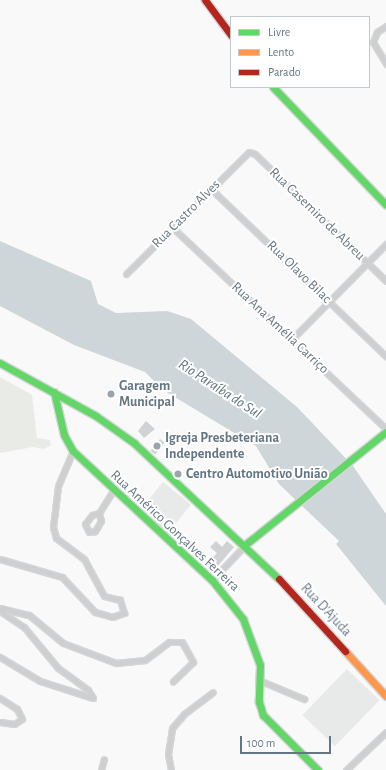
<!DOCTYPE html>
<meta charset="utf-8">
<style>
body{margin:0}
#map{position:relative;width:386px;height:770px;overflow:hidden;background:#f9f9f9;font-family:"Alegreya Sans",sans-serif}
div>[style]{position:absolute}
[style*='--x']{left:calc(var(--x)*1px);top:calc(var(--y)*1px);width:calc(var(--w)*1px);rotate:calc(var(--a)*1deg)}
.built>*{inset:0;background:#e8e9e9;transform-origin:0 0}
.green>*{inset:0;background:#e8ebe6}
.water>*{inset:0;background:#ced6d9}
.building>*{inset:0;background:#d0d2d3;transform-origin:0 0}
.roads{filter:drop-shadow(1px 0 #d5d6d7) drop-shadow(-1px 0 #d5d6d7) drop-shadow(0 1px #d5d6d7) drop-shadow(0 -1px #d5d6d7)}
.street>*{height:5px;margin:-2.5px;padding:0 2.5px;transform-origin:2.5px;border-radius:2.5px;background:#cecfd0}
.fast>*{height:7px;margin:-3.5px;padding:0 3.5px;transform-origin:3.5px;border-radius:3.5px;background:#63d668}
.slow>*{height:7px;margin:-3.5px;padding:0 3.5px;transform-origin:3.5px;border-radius:3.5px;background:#ff974d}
.jam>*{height:7px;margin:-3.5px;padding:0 3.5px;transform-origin:3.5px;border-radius:3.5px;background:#b3261e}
.dots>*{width:11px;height:11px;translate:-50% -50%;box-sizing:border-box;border:2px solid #fff;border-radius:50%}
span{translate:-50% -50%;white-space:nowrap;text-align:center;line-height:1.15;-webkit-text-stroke:4px #fff;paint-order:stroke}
.street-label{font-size:14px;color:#657683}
.poi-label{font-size:14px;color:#657683;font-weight:700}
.left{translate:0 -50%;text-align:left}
.water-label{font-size:15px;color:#60757c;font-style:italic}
.legend{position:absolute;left:230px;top:16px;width:140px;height:72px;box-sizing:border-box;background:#fff;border:1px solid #c1c8cd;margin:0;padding:5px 7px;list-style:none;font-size:12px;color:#657683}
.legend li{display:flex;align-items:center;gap:8px;height:20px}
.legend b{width:20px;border:1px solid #c1c8cd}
.scale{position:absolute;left:240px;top:736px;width:91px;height:18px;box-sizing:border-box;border:2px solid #657683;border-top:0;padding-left:5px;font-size:12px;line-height:14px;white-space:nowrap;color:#657683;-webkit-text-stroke:3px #fff;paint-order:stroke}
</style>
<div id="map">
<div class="built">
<div style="left:163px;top:482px;width:36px;height:36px;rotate:39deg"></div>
<div style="left:347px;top:669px;width:45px;height:64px;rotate:44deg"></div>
</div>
<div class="green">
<div style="clip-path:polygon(0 377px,32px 395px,37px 438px,50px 440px,51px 445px,44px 449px,33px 447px,0 453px)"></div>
</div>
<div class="water">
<div style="clip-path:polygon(0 241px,91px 281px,98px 304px,116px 313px,167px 311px,191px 319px,297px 407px,353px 466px,386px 514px,386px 606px,336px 544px,339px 541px,279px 484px,256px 446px,163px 390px,145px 372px,74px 345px,0 306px)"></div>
</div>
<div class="building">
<div style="clip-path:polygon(146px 421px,155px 429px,144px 438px,138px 431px)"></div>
<div style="left:160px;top:439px;width:6px;height:15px;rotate:39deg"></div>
<div style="clip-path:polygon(216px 541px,222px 547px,227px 541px,234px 547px,217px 567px,210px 561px,217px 553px,210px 547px)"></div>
</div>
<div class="roads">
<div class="street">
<div style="--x:386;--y:26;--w:11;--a:146"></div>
<div style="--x:377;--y:32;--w:11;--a:112"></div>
<div style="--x:373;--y:42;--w:26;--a:59"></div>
<div style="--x:211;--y:189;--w:242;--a:43.7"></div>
<div style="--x:173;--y:228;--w:293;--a:43.3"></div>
<div style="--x:126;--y:274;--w:173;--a:-44.8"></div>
<div style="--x:249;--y:152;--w:6;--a:18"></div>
<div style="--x:255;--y:154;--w:182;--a:44.1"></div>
<div style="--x:292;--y:339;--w:134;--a:-45.3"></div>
<div style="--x:99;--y:513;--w:8;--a:76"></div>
<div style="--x:101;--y:521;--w:12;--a:121"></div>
<div style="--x:95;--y:531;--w:6;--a:171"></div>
<div style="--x:89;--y:532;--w:9;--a:-117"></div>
<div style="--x:85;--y:524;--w:11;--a:-52"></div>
<div style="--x:92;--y:515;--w:7;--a:-16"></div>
<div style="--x:99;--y:513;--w:26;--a:-58"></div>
<div style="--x:0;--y:559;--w:65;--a:16.2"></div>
<div style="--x:62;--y:577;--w:48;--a:46.7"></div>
<div style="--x:95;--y:612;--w:18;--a:16"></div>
<div style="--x:112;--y:617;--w:13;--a:-18"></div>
<div style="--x:124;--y:613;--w:14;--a:-107"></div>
<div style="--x:120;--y:600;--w:16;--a:-166"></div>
<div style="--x:104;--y:596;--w:42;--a:-118.4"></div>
<div style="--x:84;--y:559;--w:35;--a:-143"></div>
<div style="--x:56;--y:538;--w:11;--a:-105"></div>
<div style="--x:53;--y:527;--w:41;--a:-83"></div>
<div style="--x:58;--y:486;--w:38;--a:-67"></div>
<div style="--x:212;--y:580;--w:50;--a:-46.6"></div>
<div style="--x:0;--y:608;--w:30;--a:14"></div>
<div style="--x:29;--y:615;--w:44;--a:39.5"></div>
<div style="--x:63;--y:643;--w:57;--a:20.7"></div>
<div style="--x:116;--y:663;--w:29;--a:-6"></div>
<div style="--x:145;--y:660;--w:30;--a:-37"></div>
<div style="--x:169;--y:642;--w:13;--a:0"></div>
<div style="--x:182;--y:642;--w:23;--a:61"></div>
<div style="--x:193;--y:662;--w:28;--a:136"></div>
<div style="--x:0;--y:611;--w:29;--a:34"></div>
<div style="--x:24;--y:627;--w:53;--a:50.3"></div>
<div style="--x:58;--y:668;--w:37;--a:36"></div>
<div style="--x:88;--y:690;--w:9;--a:58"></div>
<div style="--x:93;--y:698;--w:56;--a:-162.2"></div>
<div style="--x:40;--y:681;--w:47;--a:-149"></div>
<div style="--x:261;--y:681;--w:47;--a:22.7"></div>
<div style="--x:0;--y:698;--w:20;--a:33"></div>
<div style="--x:17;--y:709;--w:11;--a:63"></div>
<div style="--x:22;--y:719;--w:9;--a:148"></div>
<div style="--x:14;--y:724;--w:14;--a:-172"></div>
<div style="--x:101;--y:770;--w:11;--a:-75"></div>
<div style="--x:171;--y:770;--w:16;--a:-101"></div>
<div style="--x:168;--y:754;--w:26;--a:-81"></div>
<div style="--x:172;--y:728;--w:18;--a:-49"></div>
<div style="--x:184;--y:714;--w:36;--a:-37"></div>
<div style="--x:346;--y:770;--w:55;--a:-43.5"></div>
</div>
<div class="fast">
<div style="--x:273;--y:87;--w:163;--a:46.2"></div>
<div style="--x:0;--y:363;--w:110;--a:28.9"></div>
<div style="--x:96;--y:416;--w:47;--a:35.4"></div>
<div style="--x:134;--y:443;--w:199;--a:43.2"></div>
<div style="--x:54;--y:392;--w:44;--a:76.9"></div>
<div style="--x:64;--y:435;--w:18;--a:61"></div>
<div style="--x:73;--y:451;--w:190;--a:42.9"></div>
<div style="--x:212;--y:580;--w:50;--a:51.5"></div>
<div style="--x:243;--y:619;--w:49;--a:69.7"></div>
<div style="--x:260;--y:665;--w:37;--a:92"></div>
<div style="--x:259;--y:702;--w:14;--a:73"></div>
<div style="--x:263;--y:715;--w:78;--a:45"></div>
<div style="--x:246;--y:544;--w:179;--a:-38.7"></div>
</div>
<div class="slow">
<div style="--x:345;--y:651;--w:61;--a:47.7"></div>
</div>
<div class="jam">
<div style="--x:205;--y:0;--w:44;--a:53.4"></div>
<div style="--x:279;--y:579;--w:98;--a:47.5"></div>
</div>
</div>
<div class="dots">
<div style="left:111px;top:394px;background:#99a4ac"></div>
<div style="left:157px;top:446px;background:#99a4ac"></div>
<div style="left:178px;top:474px;background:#99a4ac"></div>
</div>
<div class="street-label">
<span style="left:186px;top:214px;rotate:-45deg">Rua Castro Alves</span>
<span style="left:317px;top:214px;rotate:44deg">Rua Casemiro de Abreu</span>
<span style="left:299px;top:272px;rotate:44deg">Rua Olavo Bilac</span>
<span style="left:280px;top:328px;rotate:43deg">Rua Ana Amélia Carriço</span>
<span style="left:175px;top:531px;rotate:43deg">Rua Américo Gonçalves Ferreira</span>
<span style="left:326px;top:610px;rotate:47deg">Rua D'Ajuda</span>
</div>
<div class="poi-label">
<span class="left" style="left:119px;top:394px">Garagem<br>Municipal</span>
<span class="left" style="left:165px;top:446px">Igreja Presbeteriana<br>Independente</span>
<span class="left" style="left:186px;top:474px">Centro Automotivo União</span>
</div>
<div class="water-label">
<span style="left:220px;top:389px;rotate:33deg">Rio Paraíba do Sul</span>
</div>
<ul class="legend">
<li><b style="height:5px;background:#63d668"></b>Livre</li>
<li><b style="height:5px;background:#ff974d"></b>Lento</li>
<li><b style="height:5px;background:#b3261e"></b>Parado</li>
</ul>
<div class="scale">100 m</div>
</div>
